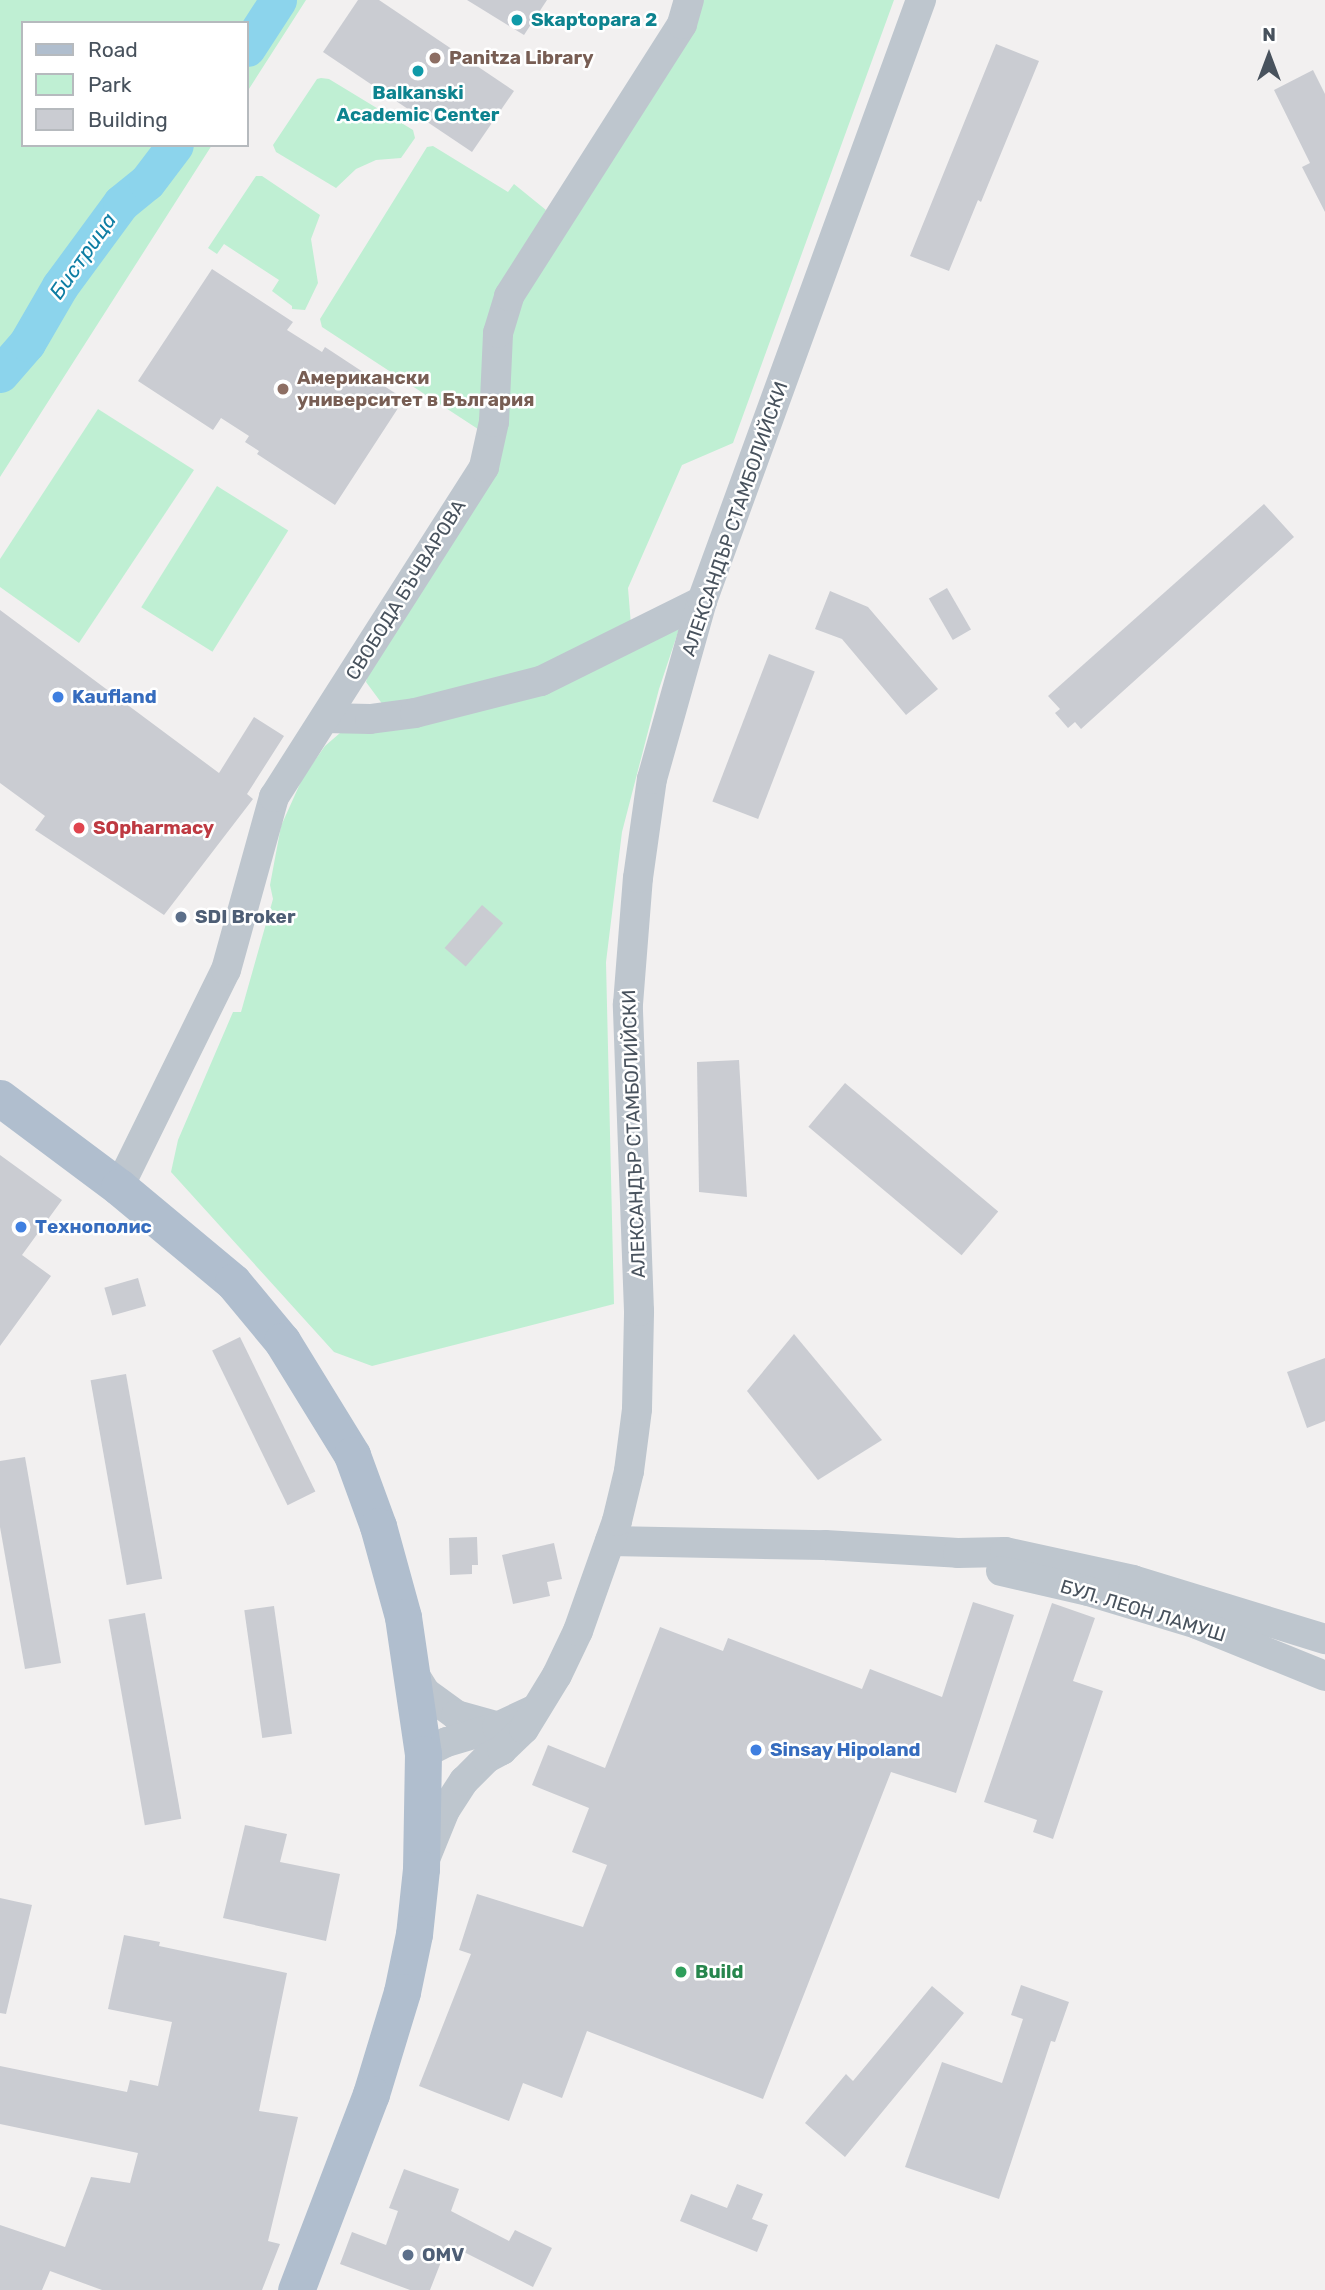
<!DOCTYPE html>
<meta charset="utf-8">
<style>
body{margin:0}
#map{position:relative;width:1325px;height:2290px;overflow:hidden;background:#f2f0f0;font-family:Rubik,sans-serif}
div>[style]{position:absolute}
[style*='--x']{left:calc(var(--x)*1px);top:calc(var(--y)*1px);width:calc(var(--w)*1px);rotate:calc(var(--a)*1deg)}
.green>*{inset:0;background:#bfefd3;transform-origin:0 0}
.river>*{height:37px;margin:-18.5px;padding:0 18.5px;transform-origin:18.5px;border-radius:18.5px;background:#8cd4ec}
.building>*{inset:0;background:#caccd2;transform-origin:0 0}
.minor>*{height:30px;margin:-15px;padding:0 15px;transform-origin:15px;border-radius:15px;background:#bec6ce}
.major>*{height:37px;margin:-18.5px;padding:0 18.5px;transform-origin:18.5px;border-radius:18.5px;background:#b0bece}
.dots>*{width:19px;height:19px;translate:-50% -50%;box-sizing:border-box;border:4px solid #fff;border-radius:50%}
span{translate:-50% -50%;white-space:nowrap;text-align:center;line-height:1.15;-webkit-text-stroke:5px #fff;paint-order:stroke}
.culture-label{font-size:19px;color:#0d838f;font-weight:700}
.left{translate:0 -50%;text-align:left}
.education-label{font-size:19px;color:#785e54;font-weight:700}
.street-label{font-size:19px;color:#48525d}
.shop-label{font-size:19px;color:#366cbe;font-weight:700}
.health-label{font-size:19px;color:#be3a42;font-weight:700}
.service-label{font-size:19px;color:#4e5e75;font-weight:700}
.leisure-label{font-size:19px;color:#27864d;font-weight:700}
.water-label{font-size:21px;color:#0d7da3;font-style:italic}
.legend{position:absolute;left:21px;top:21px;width:228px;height:126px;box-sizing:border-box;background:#fff;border:2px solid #b6babe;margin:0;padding:9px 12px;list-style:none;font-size:21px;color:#48525d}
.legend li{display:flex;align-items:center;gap:14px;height:35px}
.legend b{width:35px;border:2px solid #b6babe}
.north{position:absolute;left:1234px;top:21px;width:70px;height:70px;-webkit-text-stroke:5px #fff;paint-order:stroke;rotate:0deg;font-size:19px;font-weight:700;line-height:28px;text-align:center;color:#48525d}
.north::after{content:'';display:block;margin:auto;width:24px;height:32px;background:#48525d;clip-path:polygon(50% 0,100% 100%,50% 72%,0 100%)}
</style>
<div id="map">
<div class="green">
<div style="clip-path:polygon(0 0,306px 0,247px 92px,247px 23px,23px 23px,23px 145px,212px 145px,0 477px)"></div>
<div style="clip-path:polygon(698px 0,894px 0,733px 443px,682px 465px,628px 588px,631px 625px,539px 673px,383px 705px,366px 682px,371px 665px,486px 486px,509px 330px,517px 302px)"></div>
<div style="clip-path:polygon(321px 78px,329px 79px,413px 130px,415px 138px,401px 158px,376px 160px,356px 169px,336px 188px,276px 152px,273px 145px,317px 79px)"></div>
<div style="clip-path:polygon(433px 146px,508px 192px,514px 184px,546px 210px,497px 304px,484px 433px,322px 327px,320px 319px,427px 147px)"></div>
<div style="clip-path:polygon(256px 176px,262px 176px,320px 215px,311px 239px,318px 283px,305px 310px,292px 309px,292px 306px,272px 291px,279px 280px,224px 244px,217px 254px,208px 248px)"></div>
<div style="clip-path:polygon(98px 409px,194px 470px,79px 643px,0 587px,0 559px)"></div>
<div style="left:217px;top:486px;width:84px;height:143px;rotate:32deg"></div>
<div style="clip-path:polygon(679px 629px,659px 689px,622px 832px,606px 962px,614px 1304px,372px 1366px,334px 1352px,171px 1172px,178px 1140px,233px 1012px,241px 1012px,273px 899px,270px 885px,281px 826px,303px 777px,325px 746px,340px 733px,542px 689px)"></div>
</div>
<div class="river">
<div style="--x:247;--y:48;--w:57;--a:-57.1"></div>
<div style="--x:0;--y:374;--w:41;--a:-48.9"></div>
<div style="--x:27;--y:343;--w:66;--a:-59.9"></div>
<div style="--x:60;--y:286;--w:103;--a:-53.7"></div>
<div style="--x:121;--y:203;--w:33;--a:-39"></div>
<div style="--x:147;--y:182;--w:46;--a:-52.9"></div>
</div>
<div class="building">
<div style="clip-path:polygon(358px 0,379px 0,514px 91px,472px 152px,323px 52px)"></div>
<div style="clip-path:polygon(467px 0,547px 0,524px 35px)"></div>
<div style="clip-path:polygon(996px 44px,1039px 61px,981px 202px,978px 200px,949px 271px,910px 256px)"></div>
<div style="clip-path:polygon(1313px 70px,1325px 94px,1325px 212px,1302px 167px,1310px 163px,1274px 90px)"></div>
<div style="clip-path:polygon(212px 269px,293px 322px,287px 330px,322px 352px,325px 347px,404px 399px,335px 505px,257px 454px,259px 451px,245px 442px,249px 436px,221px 418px,213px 430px,138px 381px)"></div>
<div style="clip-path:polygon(1264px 504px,1294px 537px,1081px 729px,1075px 722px,1068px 728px,1055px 713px,1060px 709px,1048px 696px)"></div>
<div style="left:947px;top:588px;width:48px;height:21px;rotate:60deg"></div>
<div style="clip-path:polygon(830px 591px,868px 607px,938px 689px,906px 715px,842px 639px,815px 629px)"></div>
<div style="clip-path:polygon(0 610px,219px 773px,254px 717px,284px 736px,247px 794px,253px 799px,164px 915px,35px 830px,45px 816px,0 783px)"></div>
<div style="left:769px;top:654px;width:49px;height:158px;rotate:21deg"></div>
<div style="left:482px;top:905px;width:28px;height:57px;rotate:41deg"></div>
<div style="clip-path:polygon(739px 1060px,747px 1197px,699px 1192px,697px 1062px)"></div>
<div style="left:845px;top:1083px;width:200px;height:57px;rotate:40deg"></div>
<div style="clip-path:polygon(0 1155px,62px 1200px,22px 1255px,51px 1276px,0 1346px)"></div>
<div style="left:138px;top:1278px;width:29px;height:35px;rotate:74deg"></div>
<div style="clip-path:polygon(794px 1334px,882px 1440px,818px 1480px,747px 1391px)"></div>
<div style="left:240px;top:1337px;width:172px;height:31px;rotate:64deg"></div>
<div style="clip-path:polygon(1325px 1358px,1325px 1421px,1307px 1428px,1287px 1372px)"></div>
<div style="left:126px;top:1374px;width:208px;height:36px;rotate:80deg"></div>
<div style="clip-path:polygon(25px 1457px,61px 1663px,25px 1669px,0 1527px,0 1461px)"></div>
<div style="clip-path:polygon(477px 1537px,478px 1565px,472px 1565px,472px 1574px,450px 1575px,449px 1538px)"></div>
<div style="clip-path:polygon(554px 1543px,562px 1579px,547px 1582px,550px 1596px,513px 1604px,502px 1555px)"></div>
<div style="clip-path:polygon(973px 1602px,1014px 1615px,956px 1793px,891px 1772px,763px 2099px,587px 2031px,562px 2098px,523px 2083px,509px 2121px,419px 2086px,471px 1954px,459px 1950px,477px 1894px,583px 1927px,607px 1865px,572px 1852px,589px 1808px,532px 1785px,548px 1745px,605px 1768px,660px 1627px,723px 1651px,728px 1638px,862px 1689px,870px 1669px,942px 1697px)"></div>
<div style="clip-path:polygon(1052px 1603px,1095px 1618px,1073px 1681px,1103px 1691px,1053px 1839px,1033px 1832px,1037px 1820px,984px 1802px)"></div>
<div style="left:274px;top:1606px;width:129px;height:30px;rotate:82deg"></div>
<div style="left:145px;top:1613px;width:209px;height:37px;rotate:80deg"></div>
<div style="clip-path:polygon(245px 1825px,287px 1834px,280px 1862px,340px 1874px,326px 1941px,223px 1918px)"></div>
<div style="clip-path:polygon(0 1898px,32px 1905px,6px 2014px,0 2013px)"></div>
<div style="clip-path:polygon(124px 1935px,160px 1942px,159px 1946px,287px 1973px,259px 2111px,298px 2117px,268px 2241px,280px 2244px,262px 2290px,102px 2290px,50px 2271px,42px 2290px,0 2290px,0 2225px,65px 2247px,91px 2177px,130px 2183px,138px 2153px,0 2124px,0 2066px,127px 2092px,130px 2080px,158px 2086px,172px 2022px,108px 2009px)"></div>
<div style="clip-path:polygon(1021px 1985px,1069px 2002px,1055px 2042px,1051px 2041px,999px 2199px,905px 2167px,942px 2062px,1002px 2083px,1023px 2019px,1011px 2015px)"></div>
<div style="clip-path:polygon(932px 1986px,964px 2013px,845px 2157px,805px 2123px,846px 2074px,853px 2081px)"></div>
<div style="clip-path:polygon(404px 2169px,459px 2189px,451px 2211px,509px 2241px,515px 2230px,552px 2248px,533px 2287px,448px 2244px,430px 2290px,410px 2290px,340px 2264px,352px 2232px,386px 2245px,398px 2211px,389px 2208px)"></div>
<div style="clip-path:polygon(737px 2184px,763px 2194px,752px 2219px,768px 2225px,757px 2252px,680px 2221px,691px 2194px,727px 2208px)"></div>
</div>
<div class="minor">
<div style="--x:325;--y:718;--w:45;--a:1.3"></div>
<div style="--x:370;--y:719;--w:45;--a:-7.6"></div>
<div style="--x:415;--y:713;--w:130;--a:-14.3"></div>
<div style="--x:541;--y:681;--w:180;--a:-26.4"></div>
<div style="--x:119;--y:1187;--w:242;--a:-63.8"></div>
<div style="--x:226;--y:970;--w:180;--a:-74.5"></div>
<div style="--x:274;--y:797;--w:391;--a:-57.5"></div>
<div style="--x:484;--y:467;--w:46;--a:-77.5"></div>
<div style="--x:494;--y:422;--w:89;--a:-87.4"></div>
<div style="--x:498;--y:333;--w:39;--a:-73"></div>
<div style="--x:509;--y:296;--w:322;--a:-57.5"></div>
<div style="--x:682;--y:24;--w:25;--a:-74"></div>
<div style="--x:610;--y:1541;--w:215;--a:1.1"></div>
<div style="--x:825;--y:1545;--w:133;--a:3.4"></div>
<div style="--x:958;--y:1553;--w:47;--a:-1.2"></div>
<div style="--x:1005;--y:1552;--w:131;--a:12.3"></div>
<div style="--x:1133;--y:1580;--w:201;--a:17.1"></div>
<div style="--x:1001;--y:1571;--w:89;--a:12.9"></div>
<div style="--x:1088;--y:1591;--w:114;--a:16.8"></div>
<div style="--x:1197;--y:1624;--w:138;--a:22.1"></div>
<div style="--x:412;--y:1671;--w:26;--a:58"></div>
<div style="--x:426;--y:1693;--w:37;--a:36"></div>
<div style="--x:456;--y:1715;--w:41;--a:15.4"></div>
<div style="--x:423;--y:1754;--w:27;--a:-27"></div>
<div style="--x:447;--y:1742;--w:52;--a:-16.7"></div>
<div style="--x:497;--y:1727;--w:40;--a:-25"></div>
<div style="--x:425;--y:1859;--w:53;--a:-67.8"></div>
<div style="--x:445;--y:1810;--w:35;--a:-57"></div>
<div style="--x:464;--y:1781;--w:33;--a:-45"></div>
<div style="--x:487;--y:1758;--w:17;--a:-28"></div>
<div style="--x:502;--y:1750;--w:30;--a:-44"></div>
<div style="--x:524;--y:1729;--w:63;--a:-58.6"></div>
<div style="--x:557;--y:1675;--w:49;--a:-64.5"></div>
<div style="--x:578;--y:1631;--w:117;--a:-70.5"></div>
<div style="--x:617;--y:1521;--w:51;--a:-76.5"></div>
<div style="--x:629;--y:1471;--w:63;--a:-82.6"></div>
<div style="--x:637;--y:1409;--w:98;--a:-88.8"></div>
<div style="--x:639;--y:1311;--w:307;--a:-92.1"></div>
<div style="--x:628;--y:1004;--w:126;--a:-85.5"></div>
<div style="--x:638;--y:878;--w:100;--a:-82"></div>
<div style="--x:652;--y:779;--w:185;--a:-74.3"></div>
<div style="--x:702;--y:601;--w:640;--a:-69.98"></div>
</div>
<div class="major">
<div style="--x:0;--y:1098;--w:149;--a:36.8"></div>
<div style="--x:119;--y:1187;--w:148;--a:39.8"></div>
<div style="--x:233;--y:1282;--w:77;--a:50.3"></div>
<div style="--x:282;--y:1341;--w:134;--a:58.4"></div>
<div style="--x:352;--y:1455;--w:76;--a:69.9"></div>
<div style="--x:378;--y:1526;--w:94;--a:74.6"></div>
<div style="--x:403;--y:1617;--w:138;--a:81.7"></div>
<div style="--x:423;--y:1754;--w:115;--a:91"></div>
<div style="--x:421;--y:1869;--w:65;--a:96.1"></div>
<div style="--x:414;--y:1934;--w:59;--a:101.7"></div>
<div style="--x:402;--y:1992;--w:107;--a:106.9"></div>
<div style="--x:371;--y:2094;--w:210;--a:110.9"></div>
</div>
<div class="dots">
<div style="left:517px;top:20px;background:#0f9aa8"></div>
<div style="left:435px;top:58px;background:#8d6e63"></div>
<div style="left:418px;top:71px;background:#0f9aa8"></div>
<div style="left:283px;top:389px;background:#8d6e63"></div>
<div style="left:58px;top:697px;background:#3f7fe0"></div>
<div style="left:79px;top:828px;background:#e0444e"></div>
<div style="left:181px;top:917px;background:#5c6f8a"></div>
<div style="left:21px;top:1227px;background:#3f7fe0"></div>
<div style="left:756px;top:1750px;background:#3f7fe0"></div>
<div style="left:681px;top:1972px;background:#2e9e5b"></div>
<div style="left:408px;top:2255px;background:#5c6f8a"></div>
</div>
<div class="culture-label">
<span class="left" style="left:531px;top:20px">Skaptopara 2</span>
<span style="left:418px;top:104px">Balkanski<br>Academic Center</span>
</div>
<div class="education-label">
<span class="left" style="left:449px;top:58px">Panitza Library</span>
<span class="left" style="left:297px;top:389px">Американски<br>университет в България</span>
</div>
<div class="street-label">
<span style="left:735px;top:519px;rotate:-71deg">АЛЕКСАНДЪР СТАМБОЛИЙСКИ</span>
<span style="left:406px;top:590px;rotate:-58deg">СВОБОДА БЪЧВАРОВА</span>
<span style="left:634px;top:1134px;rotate:-92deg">АЛЕКСАНДЪР СТАМБОЛИЙСКИ</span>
<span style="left:1143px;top:1611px;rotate:17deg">БУЛ. ЛЕОН ЛАМУШ</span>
</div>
<div class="shop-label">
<span class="left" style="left:72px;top:697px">Kaufland</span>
<span class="left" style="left:35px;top:1227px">Технополис</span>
<span class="left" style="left:770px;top:1750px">Sinsay Hipoland</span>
</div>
<div class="health-label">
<span class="left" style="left:93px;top:828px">SOpharmacy</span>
</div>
<div class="service-label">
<span class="left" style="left:195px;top:917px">SDI Broker</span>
<span class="left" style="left:422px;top:2255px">OMV</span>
</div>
<div class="leisure-label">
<span class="left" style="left:695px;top:1972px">Build</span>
</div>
<div class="water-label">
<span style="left:83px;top:256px;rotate:-55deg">Бистрица</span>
</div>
<ul class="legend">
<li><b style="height:9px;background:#b0bece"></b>Road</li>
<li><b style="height:19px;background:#bfefd3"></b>Park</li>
<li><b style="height:19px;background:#caccd2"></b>Building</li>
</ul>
<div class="north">N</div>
</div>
